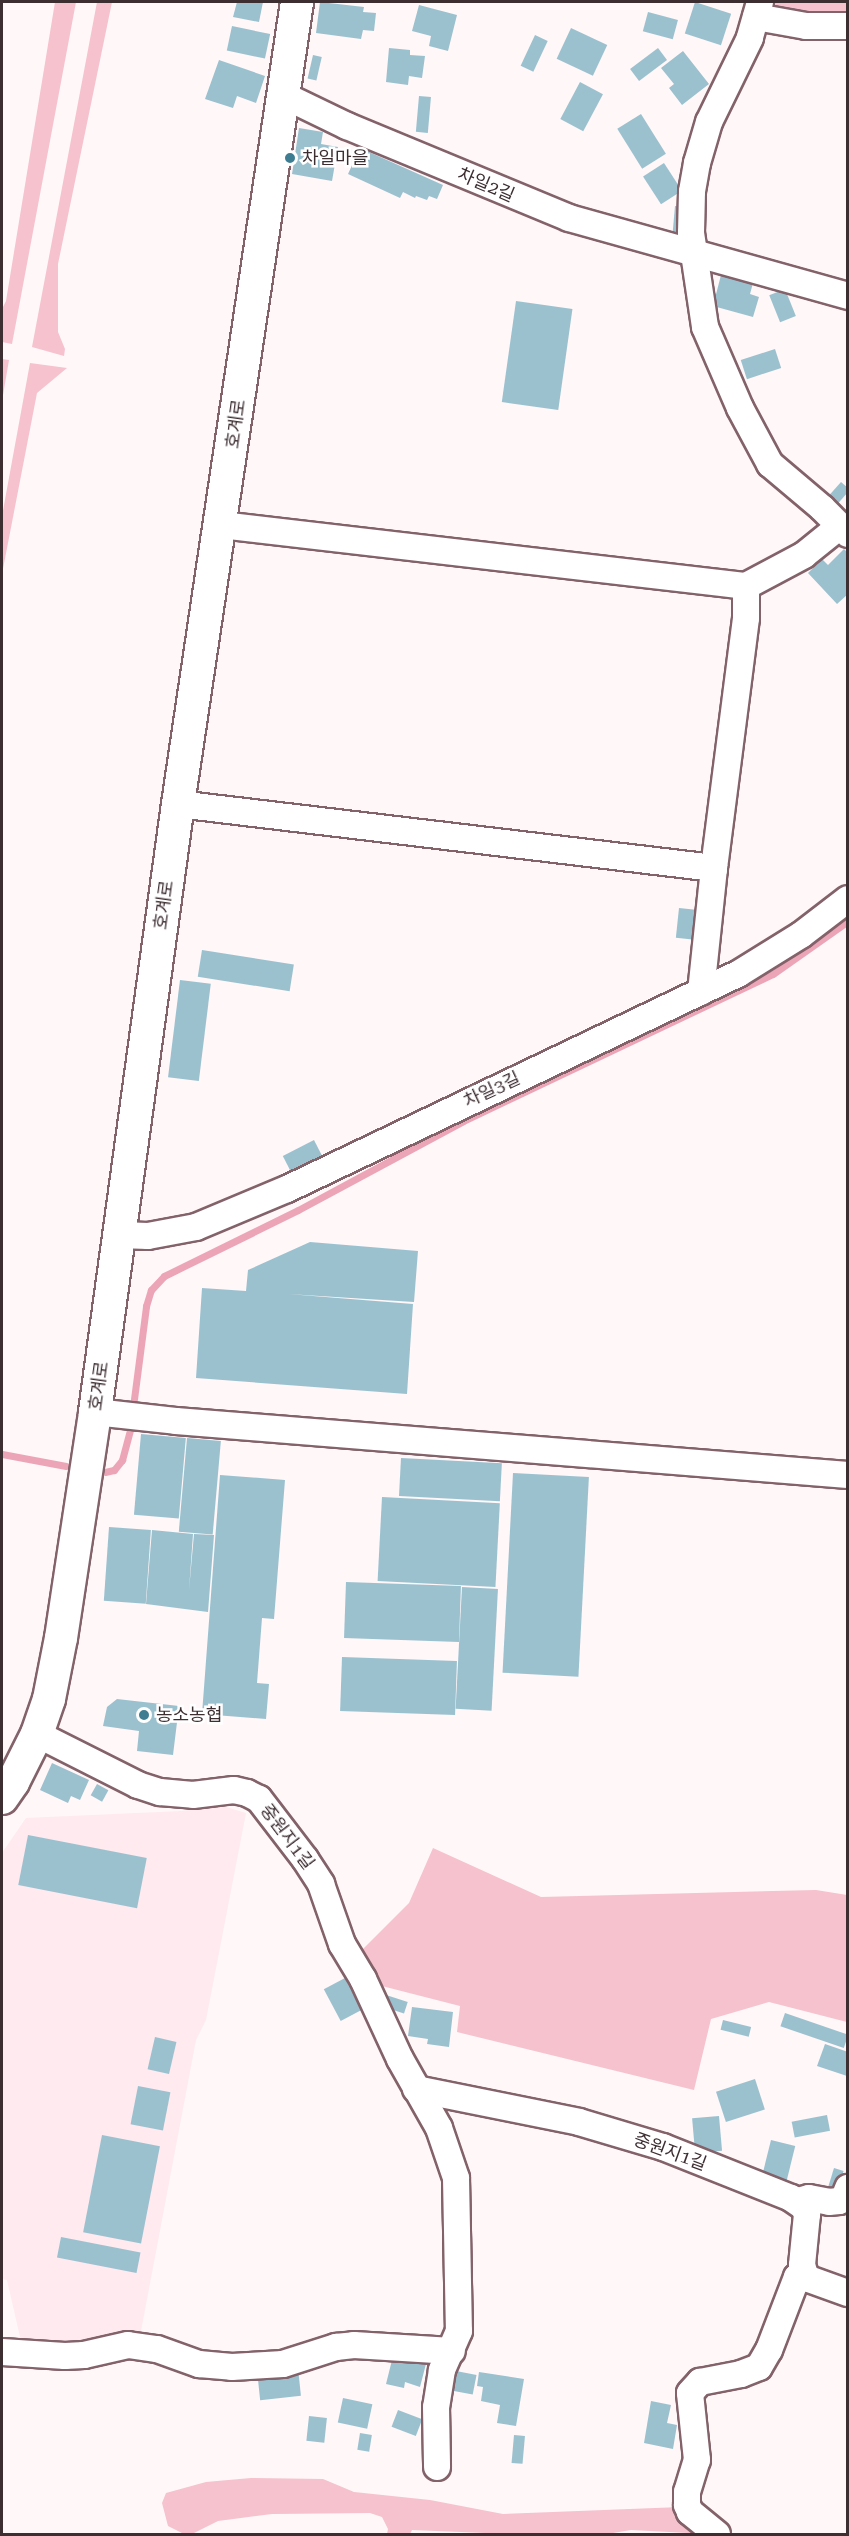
<!DOCTYPE html>
<meta charset="utf-8">
<style>
body{margin:0}
#map{position:relative;width:849px;height:2536px;overflow:hidden;background:#fff7f8;font-family:"Roboto Serif","Noto Sans KR",serif}
div>[style]{position:absolute}
[style*='--x']{left:calc(var(--x)*1px);top:calc(var(--y)*1px);width:calc(var(--w)*1px);rotate:calc(var(--a)*1deg)}
.built>*{inset:0;background:#feeaef}
.green>*{inset:0;background:#f5c2ce}
.stream>*{height:7px;margin:-3.5px;padding:0 3.5px;transform-origin:3.5px;border-radius:3.5px;background:#eca5b7}
.building>*{inset:0;background:#9bc1cf;transform-origin:0 0}
.roads{filter:drop-shadow(2px 0 #83626a) drop-shadow(-2px 0 #83626a) drop-shadow(0 2px #83626a) drop-shadow(0 -2px #83626a)}
.minor>*{height:26px;margin:-13px;padding:0 13px;transform-origin:13px;border-radius:13px;background:#fff}
.tertiary>*{height:32px;margin:-16px;padding:0 16px;transform-origin:16px;border-radius:16px;background:#fff}
.dots>*{width:16px;height:16px;translate:-50% -50%;box-sizing:border-box;border:3px solid #fff;border-radius:50%}
span{translate:-50% -50%;white-space:nowrap;text-align:center;line-height:1.15;-webkit-text-stroke:5px #fff;paint-order:stroke}
.poi-label{font-size:18px;color:#3d2e32}
.left{translate:0 -50%;text-align:left}
.street-label{font-size:18px;color:#3d2e32}
.frame{position:absolute;inset:0;border:3px solid #3d2e32;pointer-events:none}
</style>
<div id="map">
<div class="built">
<div style="clip-path:polygon(226px 1807px,246px 1813px,206px 2020px,196px 2040px,141px 2331px,89px 2344px,21px 2341px,7px 2280px,2px 2279px,2px 1853px,26px 1818px,182px 1811px)"></div>
</div>
<div class="green">
<div style="clip-path:polygon(55px 2px,76px 2px,12px 344px,2px 342px,2px 309px,6px 301px)"></div>
<div style="clip-path:polygon(97px 2px,112px 2px,58px 264px,58px 332px,65px 349px,64px 356px,32px 347px)"></div>
<div style="clip-path:polygon(764px 2px,847px 2px,847px 20px,786px 20px)"></div>
<div style="clip-path:polygon(2px 359px,9px 360px,2px 401px)"></div>
<div style="clip-path:polygon(30px 363px,67px 368px,37px 393px,2px 574px,2px 516px)"></div>
<div style="clip-path:polygon(433px 1848px,541px 1897px,816px 1890px,847px 1895px,847px 2022px,769px 2002px,711px 2019px,694px 2090px,457px 2032px,460px 2006px,378px 1985px,357px 1955px,409px 1903px)"></div>
<div style="clip-path:polygon(251px 2478px,323px 2479px,354px 2492px,430px 2500px,503px 2514px,681px 2507px,708px 2534px,631px 2530px,607px 2534px,513px 2534px,412px 2530px,410px 2534px,387px 2534px,388px 2529px,382px 2517px,370px 2513px,272px 2514px,218px 2521px,192px 2534px,184px 2534px,168px 2526px,162px 2503px,166px 2493px,206px 2482px)"></div>
</div>
<div class="stream">
<div style="--x:134;--y:1399;--w:94;--a:-82.6"></div>
<div style="--x:146;--y:1306;--w:17;--a:-73"></div>
<div style="--x:151;--y:1290;--w:19;--a:-47"></div>
<div style="--x:164;--y:1276;--w:149;--a:-26.2"></div>
<div style="--x:298;--y:1210;--w:187;--a:-28.3"></div>
<div style="--x:463;--y:1121;--w:343;--a:-25.4"></div>
<div style="--x:773;--y:974;--w:92;--a:-35.2"></div>
<div style="--x:2;--y:1454;--w:65;--a:10.6"></div>
<div style="--x:105;--y:1472;--w:9;--a:-13"></div>
<div style="--x:114;--y:1470;--w:13;--a:-51"></div>
<div style="--x:122;--y:1460;--w:30;--a:-75"></div>
</div>
<div class="building">
<div style="clip-path:polygon(237px 2px,263px 2px,259px 22px,233px 17px)"></div>
<div style="clip-path:polygon(320px 2px,364px 7px,363px 12px,376px 13px,374px 31px,363px 30px,361px 39px,316px 33px)"></div>
<div style="left:695px;top:2px;width:38px;height:33px;rotate:18deg"></div>
<div style="clip-path:polygon(419px 5px,457px 15px,448px 51px,429px 46px,431px 36px,412px 31px)"></div>
<div style="left:648px;top:12px;width:31px;height:20px;rotate:15deg"></div>
<div style="left:232px;top:26px;width:39px;height:25px;rotate:12deg"></div>
<div style="left:571px;top:28px;width:40px;height:34px;rotate:25deg"></div>
<div style="left:535px;top:35px;width:14px;height:34px;rotate:25deg"></div>
<div style="clip-path:polygon(389px 48px,410px 50px,410px 55px,425px 56px,422px 78px,409px 76px,408px 85px,386px 82px)"></div>
<div style="left:658px;top:48px;width:15px;height:35px;rotate:53deg"></div>
<div style="clip-path:polygon(683px 51px,709px 84px,682px 105px,669px 88px,674px 84px,661px 68px)"></div>
<div style="left:313px;top:55px;width:9px;height:24px;rotate:13deg"></div>
<div style="clip-path:polygon(219px 60px,265px 76px,256px 103px,237px 96px,233px 108px,205px 99px)"></div>
<div style="left:580px;top:82px;width:26px;height:42px;rotate:28deg"></div>
<div style="left:419px;top:96px;width:12px;height:36px;rotate:5deg"></div>
<div style="left:641px;top:114px;width:47px;height:28px;rotate:58deg"></div>
<div style="clip-path:polygon(299px 128px,323px 132px,321px 144px,338px 147px,332px 181px,292px 174px)"></div>
<div style="clip-path:polygon(360px 148px,443px 185px,437px 199px,429px 196px,427px 200px,416px 196px,415px 198px,403px 192px,400px 198px,348px 174px)"></div>
<div style="left:664px;top:163px;width:33px;height:25px;rotate:57deg"></div>
<div style="left:675px;top:206px;width:11px;height:28px;rotate:5deg"></div>
<div style="clip-path:polygon(721px 275px,753px 283px,750px 294px,759px 297px,753px 317px,713px 306px)"></div>
<div style="left:785px;top:289px;width:29px;height:17px;rotate:68deg"></div>
<div style="left:516px;top:301px;width:57px;height:102px;rotate:8deg"></div>
<div style="left:775px;top:349px;width:20px;height:36px;rotate:72deg"></div>
<div style="clip-path:polygon(841px 482px,848px 488px,848px 492px,834px 508px,825px 500px)"></div>
<div style="clip-path:polygon(844px 549px,848px 553px,848px 594px,837px 604px,808px 573px,822px 559px,828px 565px)"></div>
<div style="left:679px;top:908px;width:19px;height:30px;rotate:6deg"></div>
<div style="left:202px;top:950px;width:93px;height:27px;rotate:9deg"></div>
<div style="left:180px;top:980px;width:31px;height:98px;rotate:7deg"></div>
<div style="left:314px;top:1140px;width:18px;height:35px;rotate:63deg"></div>
<div style="clip-path:polygon(310px 1242px,418px 1251px,414px 1302px,288px 1294px,413px 1304px,407px 1394px,196px 1378px,202px 1288px,246px 1291px,248px 1270px)"></div>
<div style="left:141px;top:1434px;width:45px;height:81px;rotate:5deg"></div>
<div style="left:187px;top:1438px;width:34px;height:94px;rotate:5deg"></div>
<div style="left:401px;top:1458px;width:101px;height:38px;rotate:3deg"></div>
<div style="left:513px;top:1473px;width:76px;height:200px;rotate:3deg"></div>
<div style="clip-path:polygon(220px 1475px,285px 1480px,274px 1619px,262px 1618px,257px 1683px,269px 1684px,266px 1719px,202px 1714px)"></div>
<div style="left:382px;top:1497px;width:118px;height:84px;rotate:3deg"></div>
<div style="left:109px;top:1527px;width:42px;height:74px;rotate:4deg"></div>
<div style="clip-path:polygon(152px 1530px,193px 1534px,189px 1590px,194px 1534px,214px 1535px,208px 1612px,146px 1604px)"></div>
<div style="left:346px;top:1582px;width:115px;height:56px;rotate:2deg"></div>
<div style="left:462px;top:1587px;width:36px;height:122px;rotate:3deg"></div>
<div style="left:342px;top:1657px;width:115px;height:54px;rotate:2deg"></div>
<div style="clip-path:polygon(117px 1699px,179px 1706px,173px 1755px,137px 1751px,139px 1731px,103px 1726px,107px 1707px)"></div>
<div style="clip-path:polygon(52px 1763px,89px 1780px,80px 1800px,71px 1796px,68px 1803px,40px 1790px)"></div>
<div style="left:97px;top:1784px;width:13px;height:13px;rotate:29deg"></div>
<div style="left:28px;top:1835px;width:121px;height:51px;rotate:11deg"></div>
<div style="left:345px;top:1978px;width:36px;height:24px;rotate:62deg"></div>
<div style="left:383px;top:1994px;width:26px;height:12px;rotate:18deg"></div>
<div style="clip-path:polygon(412px 2007px,453px 2012px,449px 2047px,427px 2044px,428px 2039px,408px 2036px)"></div>
<div style="left:785px;top:2013px;width:67px;height:14px;rotate:19deg"></div>
<div style="left:723px;top:2020px;width:29px;height:10px;rotate:14deg"></div>
<div style="left:155px;top:2037px;width:22px;height:33px;rotate:13deg"></div>
<div style="clip-path:polygon(825px 2044px,848px 2052px,847px 2076px,817px 2066px)"></div>
<div style="left:755px;top:2079px;width:32px;height:41px;rotate:72deg"></div>
<div style="left:138px;top:2086px;width:33px;height:39px;rotate:11deg"></div>
<div style="left:827px;top:2115px;width:16px;height:36px;rotate:79deg"></div>
<div style="left:719px;top:2116px;width:35px;height:27px;rotate:85deg"></div>
<div style="left:102px;top:2135px;width:59px;height:99px;rotate:11deg"></div>
<div style="left:771px;top:2140px;width:25px;height:37px;rotate:14deg"></div>
<div style="left:834px;top:2168px;width:10px;height:27px;rotate:17deg"></div>
<div style="left:61px;top:2237px;width:81px;height:21px;rotate:11deg"></div>
<div style="clip-path:polygon(394px 2352px,427px 2360px,420px 2387px,405px 2382px,404px 2388px,386px 2384px)"></div>
<div style="left:298px;top:2368px;width:28px;height:41px;rotate:84deg"></div>
<div style="left:451px;top:2370px;width:26px;height:20px;rotate:11deg"></div>
<div style="clip-path:polygon(479px 2372px,524px 2379px,516px 2426px,497px 2423px,500px 2405px,481px 2401px,483px 2387px,477px 2386px)"></div>
<div style="left:343px;top:2398px;width:30px;height:25px;rotate:12deg"></div>
<div style="clip-path:polygon(651px 2401px,671px 2405px,667px 2423px,677px 2425px,673px 2449px,644px 2443px)"></div>
<div style="left:398px;top:2410px;width:26px;height:18px;rotate:21deg"></div>
<div style="left:309px;top:2416px;width:18px;height:25px;rotate:6deg"></div>
<div style="left:360px;top:2433px;width:12px;height:17px;rotate:9deg"></div>
<div style="left:514px;top:2435px;width:11px;height:28px;rotate:5deg"></div>
</div>
<div class="roads">
<div class="minor">
<div style="--x:760;--y:2;--w:37;--a:106"></div>
<div style="--x:750;--y:38;--w:93;--a:116"></div>
<div style="--x:709;--y:122;--w:43;--a:106.3"></div>
<div style="--x:697;--y:163;--w:29;--a:100"></div>
<div style="--x:692;--y:192;--w:41;--a:91.4"></div>
<div style="--x:691;--y:233;--w:95;--a:81.5"></div>
<div style="--x:705;--y:327;--w:88;--a:66.6"></div>
<div style="--x:740;--y:408;--w:64;--a:61.8"></div>
<div style="--x:770;--y:464;--w:68;--a:40.2"></div>
<div style="--x:822;--y:508;--w:37;--a:45"></div>
<div style="--x:756;--y:17;--w:51;--a:10.2"></div>
<div style="--x:806;--y:26;--w:42;--a:0"></div>
<div style="--x:285;--y:96;--w:69;--a:25.8"></div>
<div style="--x:347;--y:126;--w:240;--a:22.5"></div>
<div style="--x:569;--y:218;--w:290;--a:15.6"></div>
<div style="--x:221;--y:525;--w:529;--a:6.63"></div>
<div style="--x:746;--y:586;--w:66;--a:-28.1"></div>
<div style="--x:804;--y:555;--w:46;--a:-38.9"></div>
<div style="--x:178;--y:804;--w:540;--a:6.81"></div>
<div style="--x:701;--y:992;--w:125;--a:-84"></div>
<div style="--x:714;--y:868;--w:252;--a:-82.7"></div>
<div style="--x:746;--y:618;--w:32;--a:-90"></div>
<div style="--x:119;--y:1235;--w:29;--a:2"></div>
<div style="--x:148;--y:1236;--w:49;--a:-10.6"></div>
<div style="--x:196;--y:1227;--w:99;--a:-22.7"></div>
<div style="--x:287;--y:1189;--w:500;--a:-25.5"></div>
<div style="--x:738;--y:974;--w:74;--a:-31.8"></div>
<div style="--x:801;--y:935;--w:59;--a:-37.5"></div>
<div style="--x:95;--y:1412;--w:81;--a:6.3"></div>
<div style="--x:176;--y:1421;--w:674;--a:4.59"></div>
<div style="--x:37;--y:1734;--w:113;--a:26.8"></div>
<div style="--x:138;--y:1785;--w:23;--a:18"></div>
<div style="--x:160;--y:1792;--w:33;--a:5"></div>
<div style="--x:193;--y:1795;--w:41;--a:-7"></div>
<div style="--x:234;--y:1790;--w:13;--a:13"></div>
<div style="--x:247;--y:1793;--w:13;--a:27"></div>
<div style="--x:259;--y:1799;--w:76;--a:52.5"></div>
<div style="--x:305;--y:1859;--w:30;--a:57"></div>
<div style="--x:321;--y:1884;--w:64;--a:70.7"></div>
<div style="--x:342;--y:1944;--w:41;--a:59"></div>
<div style="--x:363;--y:1979;--w:88;--a:65.2"></div>
<div style="--x:400;--y:2059;--w:79;--a:60.5"></div>
<div style="--x:439;--y:2128;--w:53;--a:71.2"></div>
<div style="--x:456;--y:2178;--w:153;--a:88.9"></div>
<div style="--x:459;--y:2331;--w:43;--a:113.6"></div>
<div style="--x:442;--y:2370;--w:37;--a:99"></div>
<div style="--x:436;--y:2407;--w:60;--a:89"></div>
<div style="--x:416;--y:2089;--w:166;--a:11.4"></div>
<div style="--x:579;--y:2122;--w:88;--a:16.6"></div>
<div style="--x:663;--y:2147;--w:138;--a:21.7"></div>
<div style="--x:791;--y:2198;--w:16;--a:35"></div>
<div style="--x:804;--y:2207;--w:8;--a:67"></div>
<div style="--x:807;--y:2214;--w:51;--a:95.6"></div>
<div style="--x:802;--y:2265;--w:14;--a:73"></div>
<div style="--x:806;--y:2278;--w:45;--a:19.7"></div>
<div style="--x:798;--y:2201;--w:11;--a:-15"></div>
<div style="--x:809;--y:2198;--w:20;--a:11"></div>
<div style="--x:829;--y:2202;--w:10;--a:-6"></div>
<div style="--x:839;--y:2201;--w:6;--a:-31"></div>
<div style="--x:844;--y:2198;--w:11;--a:-68"></div>
<div style="--x:2;--y:2352;--w:63;--a:3.6"></div>
<div style="--x:65;--y:2356;--w:19;--a:-3"></div>
<div style="--x:84;--y:2355;--w:45;--a:-12.8"></div>
<div style="--x:128;--y:2345;--w:29;--a:8"></div>
<div style="--x:157;--y:2349;--w:45;--a:19.7"></div>
<div style="--x:199;--y:2364;--w:33;--a:5"></div>
<div style="--x:232;--y:2367;--w:51;--a:-3.4"></div>
<div style="--x:283;--y:2364;--w:56;--a:-17.8"></div>
<div style="--x:336;--y:2347;--w:18;--a:-6"></div>
<div style="--x:354;--y:2345;--w:98;--a:3.5"></div>
<div style="--x:717;--y:2534;--w:35;--a:-141"></div>
<div style="--x:690;--y:2512;--w:8;--a:-113"></div>
<div style="--x:687;--y:2505;--w:13;--a:-90"></div>
<div style="--x:687;--y:2492;--w:34;--a:-73"></div>
<div style="--x:697;--y:2460;--w:67;--a:-96"></div>
<div style="--x:690;--y:2393;--w:15;--a:-48"></div>
<div style="--x:700;--y:2382;--w:42;--a:-11"></div>
<div style="--x:741;--y:2374;--w:19;--a:-21"></div>
<div style="--x:759;--y:2367;--w:20;--a:-60"></div>
<div style="--x:769;--y:2350;--w:78;--a:-69"></div>
<div style="--x:797;--y:2277;--w:7;--a:-34"></div>
</div>
<div class="tertiary">
<div style="--x:2;--y:1798;--w:19;--a:-55"></div>
<div style="--x:13;--y:1782;--w:54;--a:-63.4"></div>
<div style="--x:37;--y:1734;--w:37;--a:-71"></div>
<div style="--x:49;--y:1699;--w:62;--a:-78.9"></div>
<div style="--x:61;--y:1638;--w:229;--a:-81.4"></div>
<div style="--x:95;--y:1412;--w:614;--a:-82.23"></div>
<div style="--x:178;--y:804;--w:811;--a:-81.56"></div>
</div>
</div>
<div class="dots">
<div style="left:290px;top:158px;background:#3e7d91"></div>
<div style="left:144px;top:1715px;background:#3e7d91"></div>
</div>
<div class="poi-label">
<span class="left" style="left:302px;top:158px">차일마을</span>
<span class="left" style="left:156px;top:1715px">농소농협</span>
</div>
<div class="street-label">
<span style="left:486px;top:185px;rotate:23deg">차일2길</span>
<span style="left:236px;top:424px;rotate:-82deg">호계로</span>
<span style="left:164px;top:905px;rotate:-82deg">호계로</span>
<span style="left:492px;top:1090px;rotate:-25deg">차일3길</span>
<span style="left:99px;top:1386px;rotate:-82deg">호계로</span>
<span style="left:287px;top:1837px;rotate:53deg">중원지1길</span>
<span style="left:670px;top:2152px;rotate:20deg">중원지1길</span>
</div>
<div class="frame"></div>
</div>
